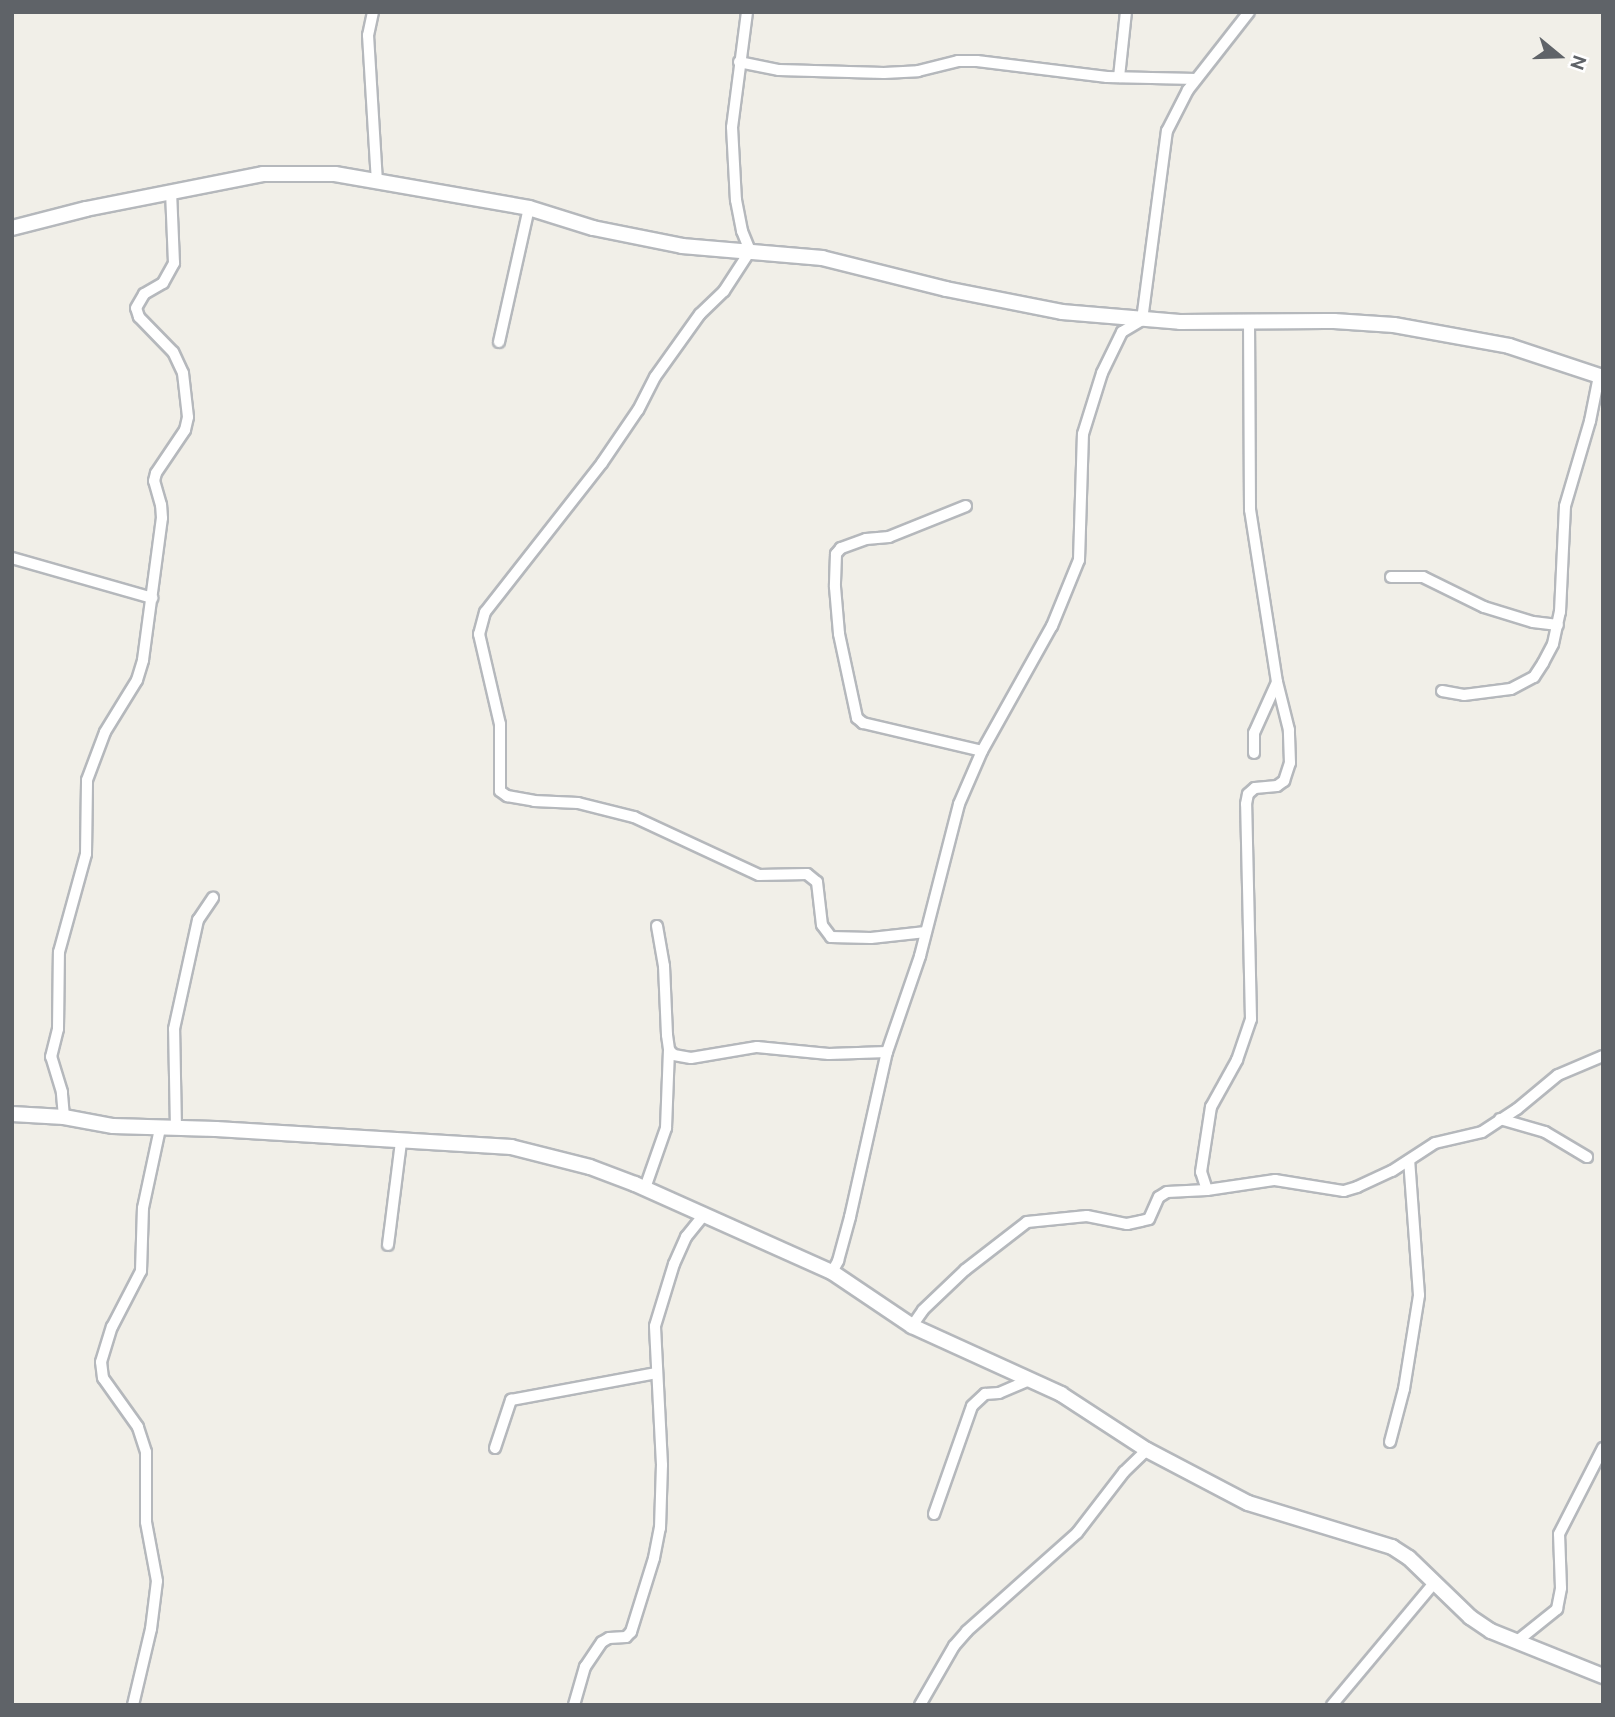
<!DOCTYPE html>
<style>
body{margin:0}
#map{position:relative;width:1615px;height:1717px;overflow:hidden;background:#f1efe8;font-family:Ubuntu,sans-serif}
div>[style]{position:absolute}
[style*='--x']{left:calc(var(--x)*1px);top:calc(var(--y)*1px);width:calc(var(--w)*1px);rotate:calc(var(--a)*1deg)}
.roads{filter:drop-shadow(2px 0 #b5b8bc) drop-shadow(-2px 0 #b5b8bc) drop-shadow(0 2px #b5b8bc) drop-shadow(0 -2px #b5b8bc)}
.minor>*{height:10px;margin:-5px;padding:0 5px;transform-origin:5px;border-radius:5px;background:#fff}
.tertiary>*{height:14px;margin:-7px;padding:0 7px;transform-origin:7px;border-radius:7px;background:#fff}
span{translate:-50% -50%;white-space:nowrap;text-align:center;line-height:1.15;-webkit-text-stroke:5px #fff;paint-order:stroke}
.frame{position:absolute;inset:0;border:14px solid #5f6368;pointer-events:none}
.north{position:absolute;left:1524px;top:21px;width:70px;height:70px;-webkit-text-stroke:5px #fff;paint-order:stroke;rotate:109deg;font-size:19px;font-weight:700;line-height:28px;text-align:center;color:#5f6368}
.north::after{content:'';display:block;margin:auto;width:24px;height:32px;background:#5f6368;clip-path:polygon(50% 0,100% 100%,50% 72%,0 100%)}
</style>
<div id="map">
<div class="roads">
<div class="minor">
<div style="--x:373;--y:12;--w:24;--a:102"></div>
<div style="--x:368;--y:35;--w:146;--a:86.5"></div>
<div style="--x:747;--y:12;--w:116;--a:97.4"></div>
<div style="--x:732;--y:127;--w:73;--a:86.9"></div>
<div style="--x:736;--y:200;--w:32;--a:79"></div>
<div style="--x:742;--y:231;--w:22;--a:68"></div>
<div style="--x:750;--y:251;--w:48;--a:123"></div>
<div style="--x:724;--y:291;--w:33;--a:136"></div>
<div style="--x:700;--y:314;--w:77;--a:125.5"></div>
<div style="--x:655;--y:377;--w:37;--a:117"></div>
<div style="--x:638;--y:410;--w:64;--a:124.2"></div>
<div style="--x:602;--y:463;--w:189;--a:128.1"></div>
<div style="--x:485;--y:612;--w:23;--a:105"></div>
<div style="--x:479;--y:634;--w:92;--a:76.9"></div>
<div style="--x:500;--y:724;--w:67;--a:90"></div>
<div style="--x:500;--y:791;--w:9;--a:36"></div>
<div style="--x:507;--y:796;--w:27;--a:10"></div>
<div style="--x:534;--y:801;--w:44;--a:2.6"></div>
<div style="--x:578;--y:803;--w:58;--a:14"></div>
<div style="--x:634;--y:817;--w:138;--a:24.9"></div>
<div style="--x:759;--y:875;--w:48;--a:-1.2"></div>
<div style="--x:807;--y:874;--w:13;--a:39"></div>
<div style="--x:817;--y:882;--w:43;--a:83.4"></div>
<div style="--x:822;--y:925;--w:15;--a:53"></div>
<div style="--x:831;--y:937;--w:40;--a:1.4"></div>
<div style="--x:871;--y:938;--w:55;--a:-6.2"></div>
<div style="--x:739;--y:62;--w:41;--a:11.3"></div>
<div style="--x:779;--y:70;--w:105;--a:1.6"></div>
<div style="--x:884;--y:73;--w:34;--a:-3"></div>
<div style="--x:918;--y:71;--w:41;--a:-14"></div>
<div style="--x:958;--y:61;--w:19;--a:0"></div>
<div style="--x:977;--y:61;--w:131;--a:7"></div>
<div style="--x:1107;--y:77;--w:89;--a:1.3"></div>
<div style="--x:1119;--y:77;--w:65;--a:-83.9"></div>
<div style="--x:499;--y:342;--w:137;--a:-77.4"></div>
<div style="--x:966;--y:506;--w:83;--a:158.1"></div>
<div style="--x:889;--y:537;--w:23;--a:175"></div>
<div style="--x:866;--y:539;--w:27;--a:160"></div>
<div style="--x:841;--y:548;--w:8;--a:130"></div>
<div style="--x:836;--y:554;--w:33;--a:92"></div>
<div style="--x:835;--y:587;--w:47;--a:85.1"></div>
<div style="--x:839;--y:634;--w:86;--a:77.9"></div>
<div style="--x:857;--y:718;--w:8;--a:40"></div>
<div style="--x:863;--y:723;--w:122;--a:13.2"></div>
<div style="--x:12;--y:558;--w:146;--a:15.9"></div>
<div style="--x:1391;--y:577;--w:32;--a:0"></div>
<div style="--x:1423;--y:577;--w:68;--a:26.2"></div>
<div style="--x:1484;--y:607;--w:51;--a:17"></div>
<div style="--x:1533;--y:622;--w:25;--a:7"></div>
<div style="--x:1442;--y:691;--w:22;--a:10"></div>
<div style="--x:1464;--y:695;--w:47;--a:-7.3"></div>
<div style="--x:1511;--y:689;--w:26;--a:-28"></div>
<div style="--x:1534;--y:677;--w:17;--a:-57"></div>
<div style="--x:1543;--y:663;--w:21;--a:-62"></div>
<div style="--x:1553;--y:644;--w:33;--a:-78"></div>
<div style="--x:1560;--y:612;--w:106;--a:-87.3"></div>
<div style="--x:1565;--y:506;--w:89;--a:-73.6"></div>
<div style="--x:1590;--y:421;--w:46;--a:-78.7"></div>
<div style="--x:1254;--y:753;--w:20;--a:-90"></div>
<div style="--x:1254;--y:733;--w:56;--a:-65.7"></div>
<div style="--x:657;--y:926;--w:41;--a:80.1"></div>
<div style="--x:664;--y:966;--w:69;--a:87.5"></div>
<div style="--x:667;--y:1035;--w:15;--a:82"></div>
<div style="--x:669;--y:1050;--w:7;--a:45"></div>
<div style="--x:674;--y:1055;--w:17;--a:10"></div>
<div style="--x:691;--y:1058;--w:67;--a:-9.5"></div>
<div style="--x:757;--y:1047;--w:72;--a:5.6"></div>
<div style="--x:829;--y:1054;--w:58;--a:-2"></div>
<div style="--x:64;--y:1117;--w:25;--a:-95"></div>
<div style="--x:62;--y:1092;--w:37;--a:-107"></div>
<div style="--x:51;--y:1057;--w:29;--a:-76"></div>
<div style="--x:58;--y:1029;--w:77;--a:-89.3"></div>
<div style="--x:59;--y:952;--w:102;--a:-74.6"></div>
<div style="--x:86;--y:854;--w:74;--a:-89.2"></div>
<div style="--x:87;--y:780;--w:51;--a:-69.4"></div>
<div style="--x:105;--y:732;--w:61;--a:-58.4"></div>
<div style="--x:137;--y:680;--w:21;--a:-73"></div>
<div style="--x:143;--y:660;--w:143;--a:-82.4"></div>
<div style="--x:162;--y:518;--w:13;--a:-94"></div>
<div style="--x:161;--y:505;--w:25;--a:-106"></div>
<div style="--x:154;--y:481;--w:8;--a:-76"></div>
<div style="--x:156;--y:473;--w:52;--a:-56"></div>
<div style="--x:185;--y:430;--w:13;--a:-77"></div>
<div style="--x:188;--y:417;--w:44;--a:-96.5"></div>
<div style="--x:183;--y:373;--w:23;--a:-115"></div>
<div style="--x:173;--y:352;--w:49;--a:-134.2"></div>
<div style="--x:139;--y:317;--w:9;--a:-108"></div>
<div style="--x:136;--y:308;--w:16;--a:-60"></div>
<div style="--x:144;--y:294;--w:22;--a:-30"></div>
<div style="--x:163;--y:283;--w:23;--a:-61"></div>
<div style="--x:174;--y:263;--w:72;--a:-92.4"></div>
<div style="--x:1500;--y:1119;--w:47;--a:16.1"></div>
<div style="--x:1545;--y:1132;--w:49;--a:30.8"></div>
<div style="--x:176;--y:1129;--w:100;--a:-91.1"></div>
<div style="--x:174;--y:1029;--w:112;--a:-77.6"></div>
<div style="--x:198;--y:920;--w:27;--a:-56"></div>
<div style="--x:645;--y:1188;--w:64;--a:-70.7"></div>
<div style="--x:666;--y:1128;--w:78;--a:-87.8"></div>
<div style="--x:1207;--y:1190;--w:19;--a:-108"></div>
<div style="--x:1201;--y:1172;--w:66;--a:-81.3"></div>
<div style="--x:1211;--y:1107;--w:54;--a:-61"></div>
<div style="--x:1237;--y:1060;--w:43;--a:-71.1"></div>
<div style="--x:1251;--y:1019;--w:215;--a:-91.3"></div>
<div style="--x:1246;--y:804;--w:10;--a:-79"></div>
<div style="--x:1248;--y:794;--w:9;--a:-41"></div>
<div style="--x:1255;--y:788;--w:22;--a:-5"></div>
<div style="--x:1277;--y:786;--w:9;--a:-36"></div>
<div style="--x:1284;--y:781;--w:19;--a:-72"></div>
<div style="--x:1290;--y:763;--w:33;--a:-92"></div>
<div style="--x:1289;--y:730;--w:49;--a:-104"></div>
<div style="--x:1277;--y:682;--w:174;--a:-98.9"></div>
<div style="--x:1250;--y:510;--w:188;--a:-90.3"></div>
<div style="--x:388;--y:1245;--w:104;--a:-82.8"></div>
<div style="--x:832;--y:1272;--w:13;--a:-61"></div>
<div style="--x:838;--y:1261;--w:46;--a:-74.7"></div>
<div style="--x:850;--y:1217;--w:169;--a:-77.4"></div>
<div style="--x:887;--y:1052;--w:102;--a:-71"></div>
<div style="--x:920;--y:956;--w:157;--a:-75.6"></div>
<div style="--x:959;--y:804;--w:58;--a:-66.5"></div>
<div style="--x:982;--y:751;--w:143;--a:-60.8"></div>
<div style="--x:1052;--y:626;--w:71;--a:-67.8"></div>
<div style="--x:1079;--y:560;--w:126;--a:-88.2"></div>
<div style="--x:1083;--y:434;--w:64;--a:-72.7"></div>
<div style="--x:1102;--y:373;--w:46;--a:-64"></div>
<div style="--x:1122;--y:332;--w:23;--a:-31"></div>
<div style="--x:1142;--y:320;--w:191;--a:-82.5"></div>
<div style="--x:1167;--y:131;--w:46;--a:-62.9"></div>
<div style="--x:1188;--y:90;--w:99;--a:-52"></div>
<div style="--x:912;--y:1326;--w:19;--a:-55"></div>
<div style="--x:923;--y:1310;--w:58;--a:-43.6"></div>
<div style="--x:965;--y:1270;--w:78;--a:-37.7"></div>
<div style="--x:1027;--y:1222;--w:60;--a:-5.7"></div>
<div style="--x:1087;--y:1216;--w:41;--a:11.3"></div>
<div style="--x:1127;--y:1224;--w:14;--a:-12"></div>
<div style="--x:1141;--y:1221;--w:8;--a:-14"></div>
<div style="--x:1149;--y:1219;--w:24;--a:-66"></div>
<div style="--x:1159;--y:1197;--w:9;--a:-32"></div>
<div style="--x:1167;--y:1192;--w:40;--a:-2.9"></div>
<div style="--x:1207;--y:1190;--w:69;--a:-8.4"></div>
<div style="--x:1275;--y:1180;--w:70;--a:9.1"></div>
<div style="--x:1344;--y:1191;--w:14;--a:-17"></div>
<div style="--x:1357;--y:1187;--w:38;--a:-25"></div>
<div style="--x:1392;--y:1171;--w:51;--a:-33.1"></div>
<div style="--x:1435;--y:1143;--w:48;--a:-13.2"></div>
<div style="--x:1482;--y:1132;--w:42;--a:-33.3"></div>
<div style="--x:1517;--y:1109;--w:53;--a:-39.7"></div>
<div style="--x:1558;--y:1075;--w:49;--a:-22.9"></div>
<div style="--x:1390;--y:1442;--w:55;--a:-75.2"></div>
<div style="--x:1404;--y:1389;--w:95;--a:-80.9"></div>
<div style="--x:1419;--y:1295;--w:135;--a:-94.2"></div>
<div style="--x:495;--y:1448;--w:51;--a:-71.6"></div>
<div style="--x:511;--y:1400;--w:148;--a:-10.5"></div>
<div style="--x:934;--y:1514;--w:114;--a:-70.6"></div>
<div style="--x:972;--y:1406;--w:18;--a:-43"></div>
<div style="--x:985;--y:1394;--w:14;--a:-4"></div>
<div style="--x:999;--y:1393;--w:34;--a:-23"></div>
<div style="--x:1516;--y:1642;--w:53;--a:-38.8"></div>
<div style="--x:1557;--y:1609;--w:21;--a:-79"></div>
<div style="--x:1561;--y:1588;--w:54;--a:-92.1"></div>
<div style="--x:1559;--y:1534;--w:97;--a:-62.9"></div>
<div style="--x:133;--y:1705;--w:78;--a:-76.7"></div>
<div style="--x:151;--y:1629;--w:48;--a:-82.9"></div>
<div style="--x:157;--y:1581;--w:60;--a:-100.6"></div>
<div style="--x:146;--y:1522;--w:70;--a:-90"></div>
<div style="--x:146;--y:1452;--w:26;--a:-108"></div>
<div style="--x:138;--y:1427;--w:60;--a:-125.5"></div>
<div style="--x:103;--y:1378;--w:16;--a:-97"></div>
<div style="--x:101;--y:1362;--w:37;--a:-73"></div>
<div style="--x:112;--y:1327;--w:63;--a:-62.6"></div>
<div style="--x:141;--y:1271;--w:63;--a:-88.2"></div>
<div style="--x:143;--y:1208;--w:81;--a:-77.9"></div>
<div style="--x:574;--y:1705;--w:40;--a:-74"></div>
<div style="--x:585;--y:1667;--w:30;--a:-56"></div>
<div style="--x:602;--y:1642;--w:8;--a:-30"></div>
<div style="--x:609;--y:1638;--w:17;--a:-3"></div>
<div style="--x:626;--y:1637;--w:7;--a:-45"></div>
<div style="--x:631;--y:1632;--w:77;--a:-72.7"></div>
<div style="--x:654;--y:1558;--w:31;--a:-79"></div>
<div style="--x:660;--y:1528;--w:63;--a:-88.2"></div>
<div style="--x:662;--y:1465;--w:139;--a:-92.9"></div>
<div style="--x:655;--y:1326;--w:65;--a:-73"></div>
<div style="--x:674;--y:1264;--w:30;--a:-66"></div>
<div style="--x:686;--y:1237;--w:27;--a:-51"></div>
<div style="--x:920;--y:1705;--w:68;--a:-60"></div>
<div style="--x:954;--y:1646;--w:20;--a:-49"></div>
<div style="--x:967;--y:1631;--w:147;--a:-41.7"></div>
<div style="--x:1077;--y:1533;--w:77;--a:-52.4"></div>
<div style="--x:1124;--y:1472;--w:32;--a:-44"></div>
<div style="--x:1332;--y:1705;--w:159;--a:-50.1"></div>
</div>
<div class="tertiary">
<div style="--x:12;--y:228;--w:76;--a:-14.4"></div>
<div style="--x:86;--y:209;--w:180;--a:-11.2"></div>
<div style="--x:263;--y:174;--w:72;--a:0"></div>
<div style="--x:335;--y:174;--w:197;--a:9.9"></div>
<div style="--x:529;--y:208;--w:67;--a:17.4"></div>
<div style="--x:593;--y:228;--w:91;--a:11.4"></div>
<div style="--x:682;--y:246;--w:141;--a:4.9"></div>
<div style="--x:822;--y:258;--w:128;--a:14"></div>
<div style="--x:946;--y:289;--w:118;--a:11.2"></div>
<div style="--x:1062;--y:312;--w:118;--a:4.8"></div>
<div style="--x:1180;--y:322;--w:154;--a:-0.4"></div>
<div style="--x:1334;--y:321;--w:60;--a:3.8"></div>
<div style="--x:1394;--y:325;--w:117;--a:10.3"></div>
<div style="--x:1509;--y:346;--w:99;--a:18.3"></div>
<div style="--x:12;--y:1114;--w:52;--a:3.3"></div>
<div style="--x:64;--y:1117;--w:50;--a:10.4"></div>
<div style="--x:113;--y:1126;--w:103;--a:1.7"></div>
<div style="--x:216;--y:1129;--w:296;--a:3.5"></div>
<div style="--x:511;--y:1147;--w:81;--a:14.2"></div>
<div style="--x:590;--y:1167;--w:48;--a:20.7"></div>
<div style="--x:635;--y:1184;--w:216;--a:24.1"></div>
<div style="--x:832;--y:1272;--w:97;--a:34"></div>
<div style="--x:912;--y:1326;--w:164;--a:24.5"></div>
<div style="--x:1061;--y:1394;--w:103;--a:33.1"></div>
<div style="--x:1147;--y:1450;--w:114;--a:27.7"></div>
<div style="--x:1248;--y:1503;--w:151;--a:17"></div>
<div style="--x:1392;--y:1547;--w:20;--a:33"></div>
<div style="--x:1409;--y:1558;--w:85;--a:44"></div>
<div style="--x:1470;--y:1617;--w:25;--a:34"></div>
<div style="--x:1491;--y:1631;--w:121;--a:21.9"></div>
</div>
</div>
<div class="frame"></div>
<div class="north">N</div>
</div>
